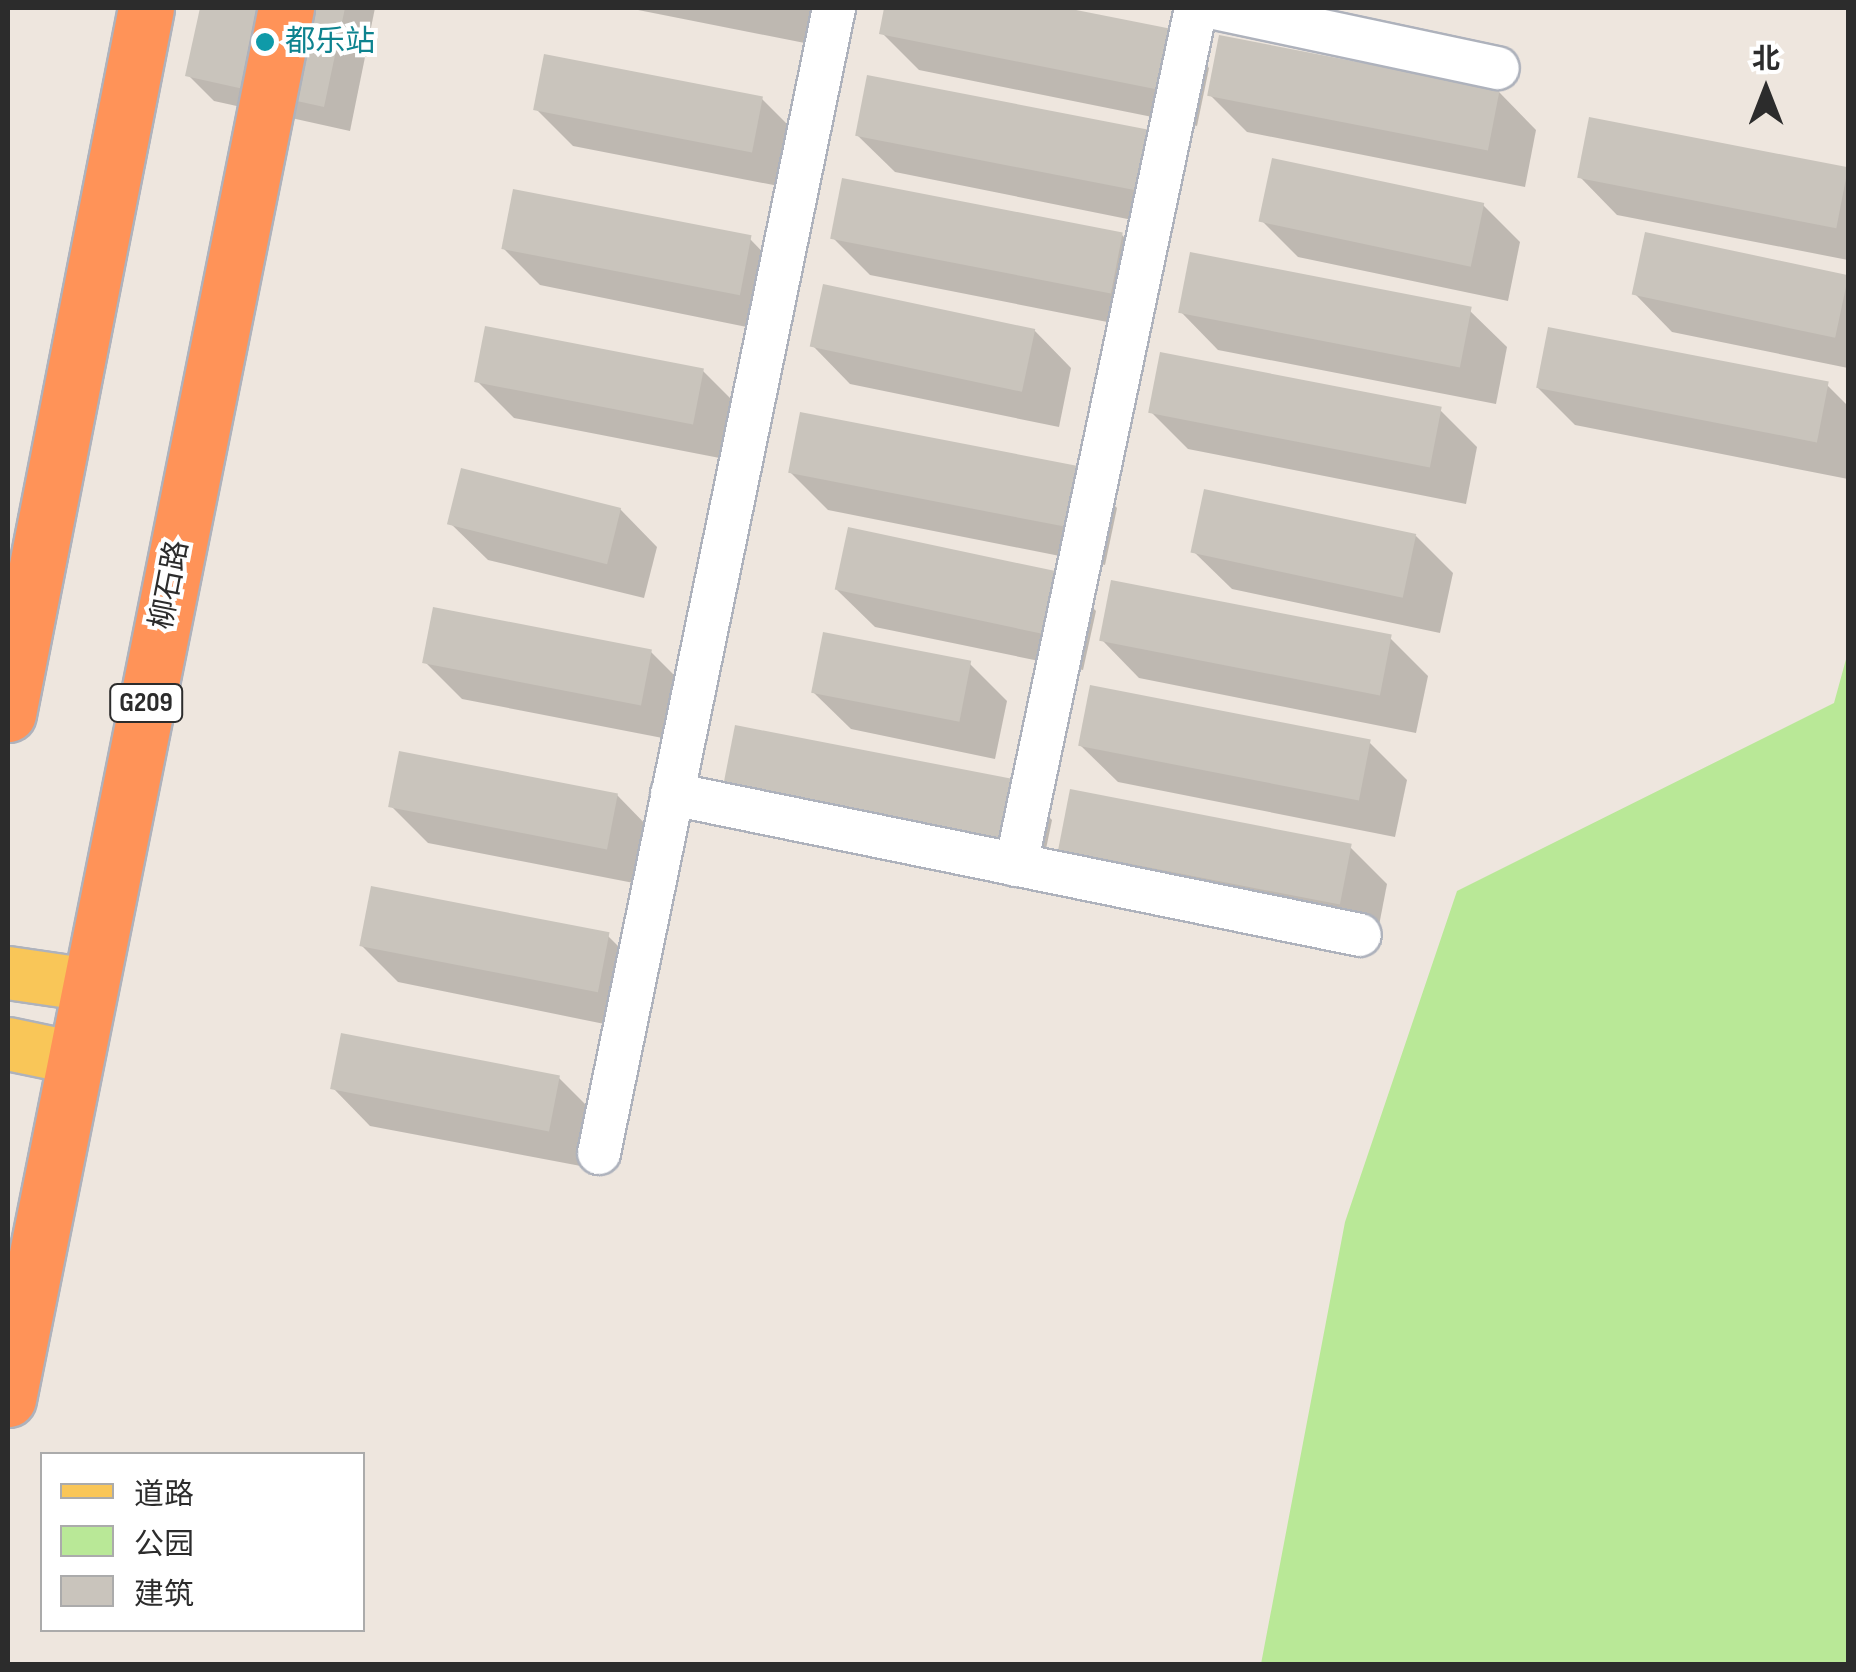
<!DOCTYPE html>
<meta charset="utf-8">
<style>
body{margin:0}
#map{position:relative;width:1856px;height:1672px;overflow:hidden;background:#eee6de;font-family:"Sofia Sans Condensed","Noto Sans SC",sans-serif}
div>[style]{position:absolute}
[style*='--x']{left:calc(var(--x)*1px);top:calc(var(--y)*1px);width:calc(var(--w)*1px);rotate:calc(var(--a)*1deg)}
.green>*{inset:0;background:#b9e897}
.shadow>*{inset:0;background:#0003}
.building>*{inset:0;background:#c9c4bc;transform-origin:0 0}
.roads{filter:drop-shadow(2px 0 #aeb2bc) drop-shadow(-2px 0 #aeb2bc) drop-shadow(0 2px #aeb2bc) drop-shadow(0 -2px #aeb2bc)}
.minor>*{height:42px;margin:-21px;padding:0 21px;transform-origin:21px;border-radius:21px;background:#fff}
.major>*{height:52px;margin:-26px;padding:0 26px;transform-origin:26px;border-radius:26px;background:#f9c658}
.highway>*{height:55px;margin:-27.5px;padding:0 27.5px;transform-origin:27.5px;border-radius:27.5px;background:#ff9358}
.dots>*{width:28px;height:28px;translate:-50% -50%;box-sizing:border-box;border:5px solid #fff;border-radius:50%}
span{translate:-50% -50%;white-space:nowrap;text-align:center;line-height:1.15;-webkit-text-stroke:8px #fff;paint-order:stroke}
.shield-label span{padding:2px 8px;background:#fff;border:2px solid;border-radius:8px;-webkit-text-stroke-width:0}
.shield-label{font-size:28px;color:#2c2c2c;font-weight:700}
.culture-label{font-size:30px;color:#0d838f}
.left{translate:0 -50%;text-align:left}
.street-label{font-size:30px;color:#2c2c2c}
.frame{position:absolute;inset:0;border:10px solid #2c2c2c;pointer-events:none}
.legend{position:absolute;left:40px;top:1452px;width:325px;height:180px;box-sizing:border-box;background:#fff;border:2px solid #ababab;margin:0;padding:12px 18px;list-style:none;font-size:30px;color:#2c2c2c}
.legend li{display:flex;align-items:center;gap:20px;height:50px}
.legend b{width:50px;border:2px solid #ababab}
.north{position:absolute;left:1716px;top:40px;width:100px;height:100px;-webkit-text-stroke:8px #fff;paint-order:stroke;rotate:0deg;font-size:28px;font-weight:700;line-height:40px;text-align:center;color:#2c2c2c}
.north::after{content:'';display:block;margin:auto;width:35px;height:45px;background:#2c2c2c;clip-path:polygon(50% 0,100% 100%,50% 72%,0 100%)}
</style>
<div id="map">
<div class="green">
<div style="clip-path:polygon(1848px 652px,1848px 1664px,1261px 1664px,1345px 1222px,1457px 891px,1834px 703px)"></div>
</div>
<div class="shadow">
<div style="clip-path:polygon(203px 8px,375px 8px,350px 131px,214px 101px,188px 75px)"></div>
<div style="clip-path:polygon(628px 8px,844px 8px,835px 49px)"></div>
<div style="clip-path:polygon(887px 8px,1053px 8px,1171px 31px,1209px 68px,1197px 126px,919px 70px,882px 33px)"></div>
<div style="clip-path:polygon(1499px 92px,1536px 130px,1525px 187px,1247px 132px,1210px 95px)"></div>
<div style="clip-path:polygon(762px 99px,799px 136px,789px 188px,573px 146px,536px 109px)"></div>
<div style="clip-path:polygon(1591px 120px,1848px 171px,1848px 260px,1617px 215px,1580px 177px)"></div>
<div style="clip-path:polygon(1146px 133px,1184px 170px,1172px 228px,895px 172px,857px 135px)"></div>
<div style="clip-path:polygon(1482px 204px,1520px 242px,1508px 301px,1298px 257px,1261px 220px)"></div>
<div style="clip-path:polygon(1122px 235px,1159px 273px,1148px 330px,870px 275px,833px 238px)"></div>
<div style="clip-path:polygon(1647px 235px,1848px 277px,1848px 368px,1672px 332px,1635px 294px)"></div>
<div style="clip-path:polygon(750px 239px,787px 277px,776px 333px,540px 285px,503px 248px)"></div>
<div style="clip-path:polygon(1469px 310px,1507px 347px,1496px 404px,1218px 350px,1181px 312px)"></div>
<div style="clip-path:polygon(1034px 330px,1071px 368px,1059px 427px,850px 384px,813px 346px)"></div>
<div style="clip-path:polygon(702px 370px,740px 408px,730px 460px,514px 418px,477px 381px)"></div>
<div style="clip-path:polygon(1827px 385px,1848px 406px,1848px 479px,1575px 425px,1538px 388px)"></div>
<div style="clip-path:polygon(1440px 410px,1477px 447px,1466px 504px,1188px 449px,1151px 412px)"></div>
<div style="clip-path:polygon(1079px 470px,1117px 508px,1105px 565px,828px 510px,790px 472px)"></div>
<div style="clip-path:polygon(620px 509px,657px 547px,644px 598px,488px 560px,450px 523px)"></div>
<div style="clip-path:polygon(1416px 536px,1453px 573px,1440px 633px,1232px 589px,1194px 552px)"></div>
<div style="clip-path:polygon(1059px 574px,1096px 611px,1083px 670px,875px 627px,837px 590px)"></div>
<div style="clip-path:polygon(1390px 638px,1428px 676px,1416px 733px,1139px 678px,1102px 640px)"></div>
<div style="clip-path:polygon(651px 652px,688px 689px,678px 741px,462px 699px,425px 662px)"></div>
<div style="clip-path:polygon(970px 664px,1007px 701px,995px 759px,851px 729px,813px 692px)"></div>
<div style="clip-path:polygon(1369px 742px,1407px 780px,1395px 837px,1118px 782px,1080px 745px)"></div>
<div style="clip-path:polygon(1014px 783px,1052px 820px,1040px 878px)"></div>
<div style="clip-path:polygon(617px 795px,654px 833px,644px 885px,428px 843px,391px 806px)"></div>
<div style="clip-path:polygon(1350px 847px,1387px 884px,1376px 941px,1098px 886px,1061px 849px)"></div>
<div style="clip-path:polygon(608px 936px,645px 973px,634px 1030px,398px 982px,361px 945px)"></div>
<div style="clip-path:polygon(559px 1078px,596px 1115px,586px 1167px,370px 1126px,333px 1088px)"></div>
</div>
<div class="building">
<div style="clip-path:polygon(200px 8px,345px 8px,324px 107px,185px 76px)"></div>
<div style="clip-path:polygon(884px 8px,1066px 8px,1172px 29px,1160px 90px,879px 34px)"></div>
<div style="left:1219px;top:35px;width:286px;height:62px;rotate:11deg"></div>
<div style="left:544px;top:54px;width:223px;height:57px;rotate:11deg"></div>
<div style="left:867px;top:75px;width:287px;height:62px;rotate:11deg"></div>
<div style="left:1589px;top:117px;width:264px;height:62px;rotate:11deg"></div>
<div style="left:1272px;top:158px;width:217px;height:65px;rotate:12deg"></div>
<div style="left:842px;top:178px;width:286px;height:62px;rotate:11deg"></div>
<div style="left:513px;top:189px;width:243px;height:61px;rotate:11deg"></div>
<div style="left:1645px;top:232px;width:208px;height:64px;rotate:12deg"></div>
<div style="left:1190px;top:252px;width:287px;height:62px;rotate:11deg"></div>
<div style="left:823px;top:284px;width:217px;height:64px;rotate:12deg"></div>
<div style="left:485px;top:326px;width:223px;height:57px;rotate:11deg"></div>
<div style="left:1548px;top:327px;width:286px;height:62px;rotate:11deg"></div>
<div style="left:1160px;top:352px;width:287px;height:62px;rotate:11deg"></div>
<div style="left:800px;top:412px;width:287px;height:62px;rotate:11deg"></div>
<div style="left:461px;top:468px;width:165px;height:58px;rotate:14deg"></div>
<div style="left:1204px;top:489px;width:217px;height:65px;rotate:12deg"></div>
<div style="left:848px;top:527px;width:217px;height:64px;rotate:12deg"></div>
<div style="left:1111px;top:580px;width:286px;height:62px;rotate:11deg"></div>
<div style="left:433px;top:607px;width:223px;height:57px;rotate:11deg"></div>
<div style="left:823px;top:632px;width:151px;height:62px;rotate:11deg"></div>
<div style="left:1090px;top:685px;width:286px;height:62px;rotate:11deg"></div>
<div style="left:735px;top:725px;width:286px;height:62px;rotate:11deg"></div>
<div style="left:399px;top:751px;width:223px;height:57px;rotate:11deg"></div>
<div style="left:1070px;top:789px;width:287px;height:62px;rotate:11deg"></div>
<div style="left:371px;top:886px;width:243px;height:61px;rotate:11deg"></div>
<div style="left:341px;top:1033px;width:223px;height:57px;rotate:11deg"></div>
</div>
<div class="roads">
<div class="minor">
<div style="--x:1215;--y:8;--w:289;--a:12"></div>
<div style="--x:672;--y:794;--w:702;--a:11.58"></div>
<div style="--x:1016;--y:865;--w:876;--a:-78.14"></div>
<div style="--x:599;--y:1153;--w:1169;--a:-78.4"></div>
</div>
<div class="major">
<div style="--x:8;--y:973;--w:83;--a:8.3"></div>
<div style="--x:8;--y:1044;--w:68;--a:11.8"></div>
</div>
<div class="highway">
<div style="--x:8;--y:714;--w:719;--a:-78.94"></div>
<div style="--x:8;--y:1399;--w:1419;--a:-78.7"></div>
</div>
</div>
<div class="dots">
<div style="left:265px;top:42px;background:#0f9aa8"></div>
</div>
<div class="shield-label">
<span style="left:146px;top:703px">G209</span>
</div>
<div class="culture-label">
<span class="left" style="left:285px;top:42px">都乐站</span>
</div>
<div class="street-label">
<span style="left:170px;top:585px;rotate:-79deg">柳石路</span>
</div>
<div class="frame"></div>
<ul class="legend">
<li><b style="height:12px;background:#f9c658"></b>道路</li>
<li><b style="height:28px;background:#b9e897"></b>公园</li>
<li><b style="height:28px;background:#c9c4bc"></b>建筑</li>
</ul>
<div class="north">北</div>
</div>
